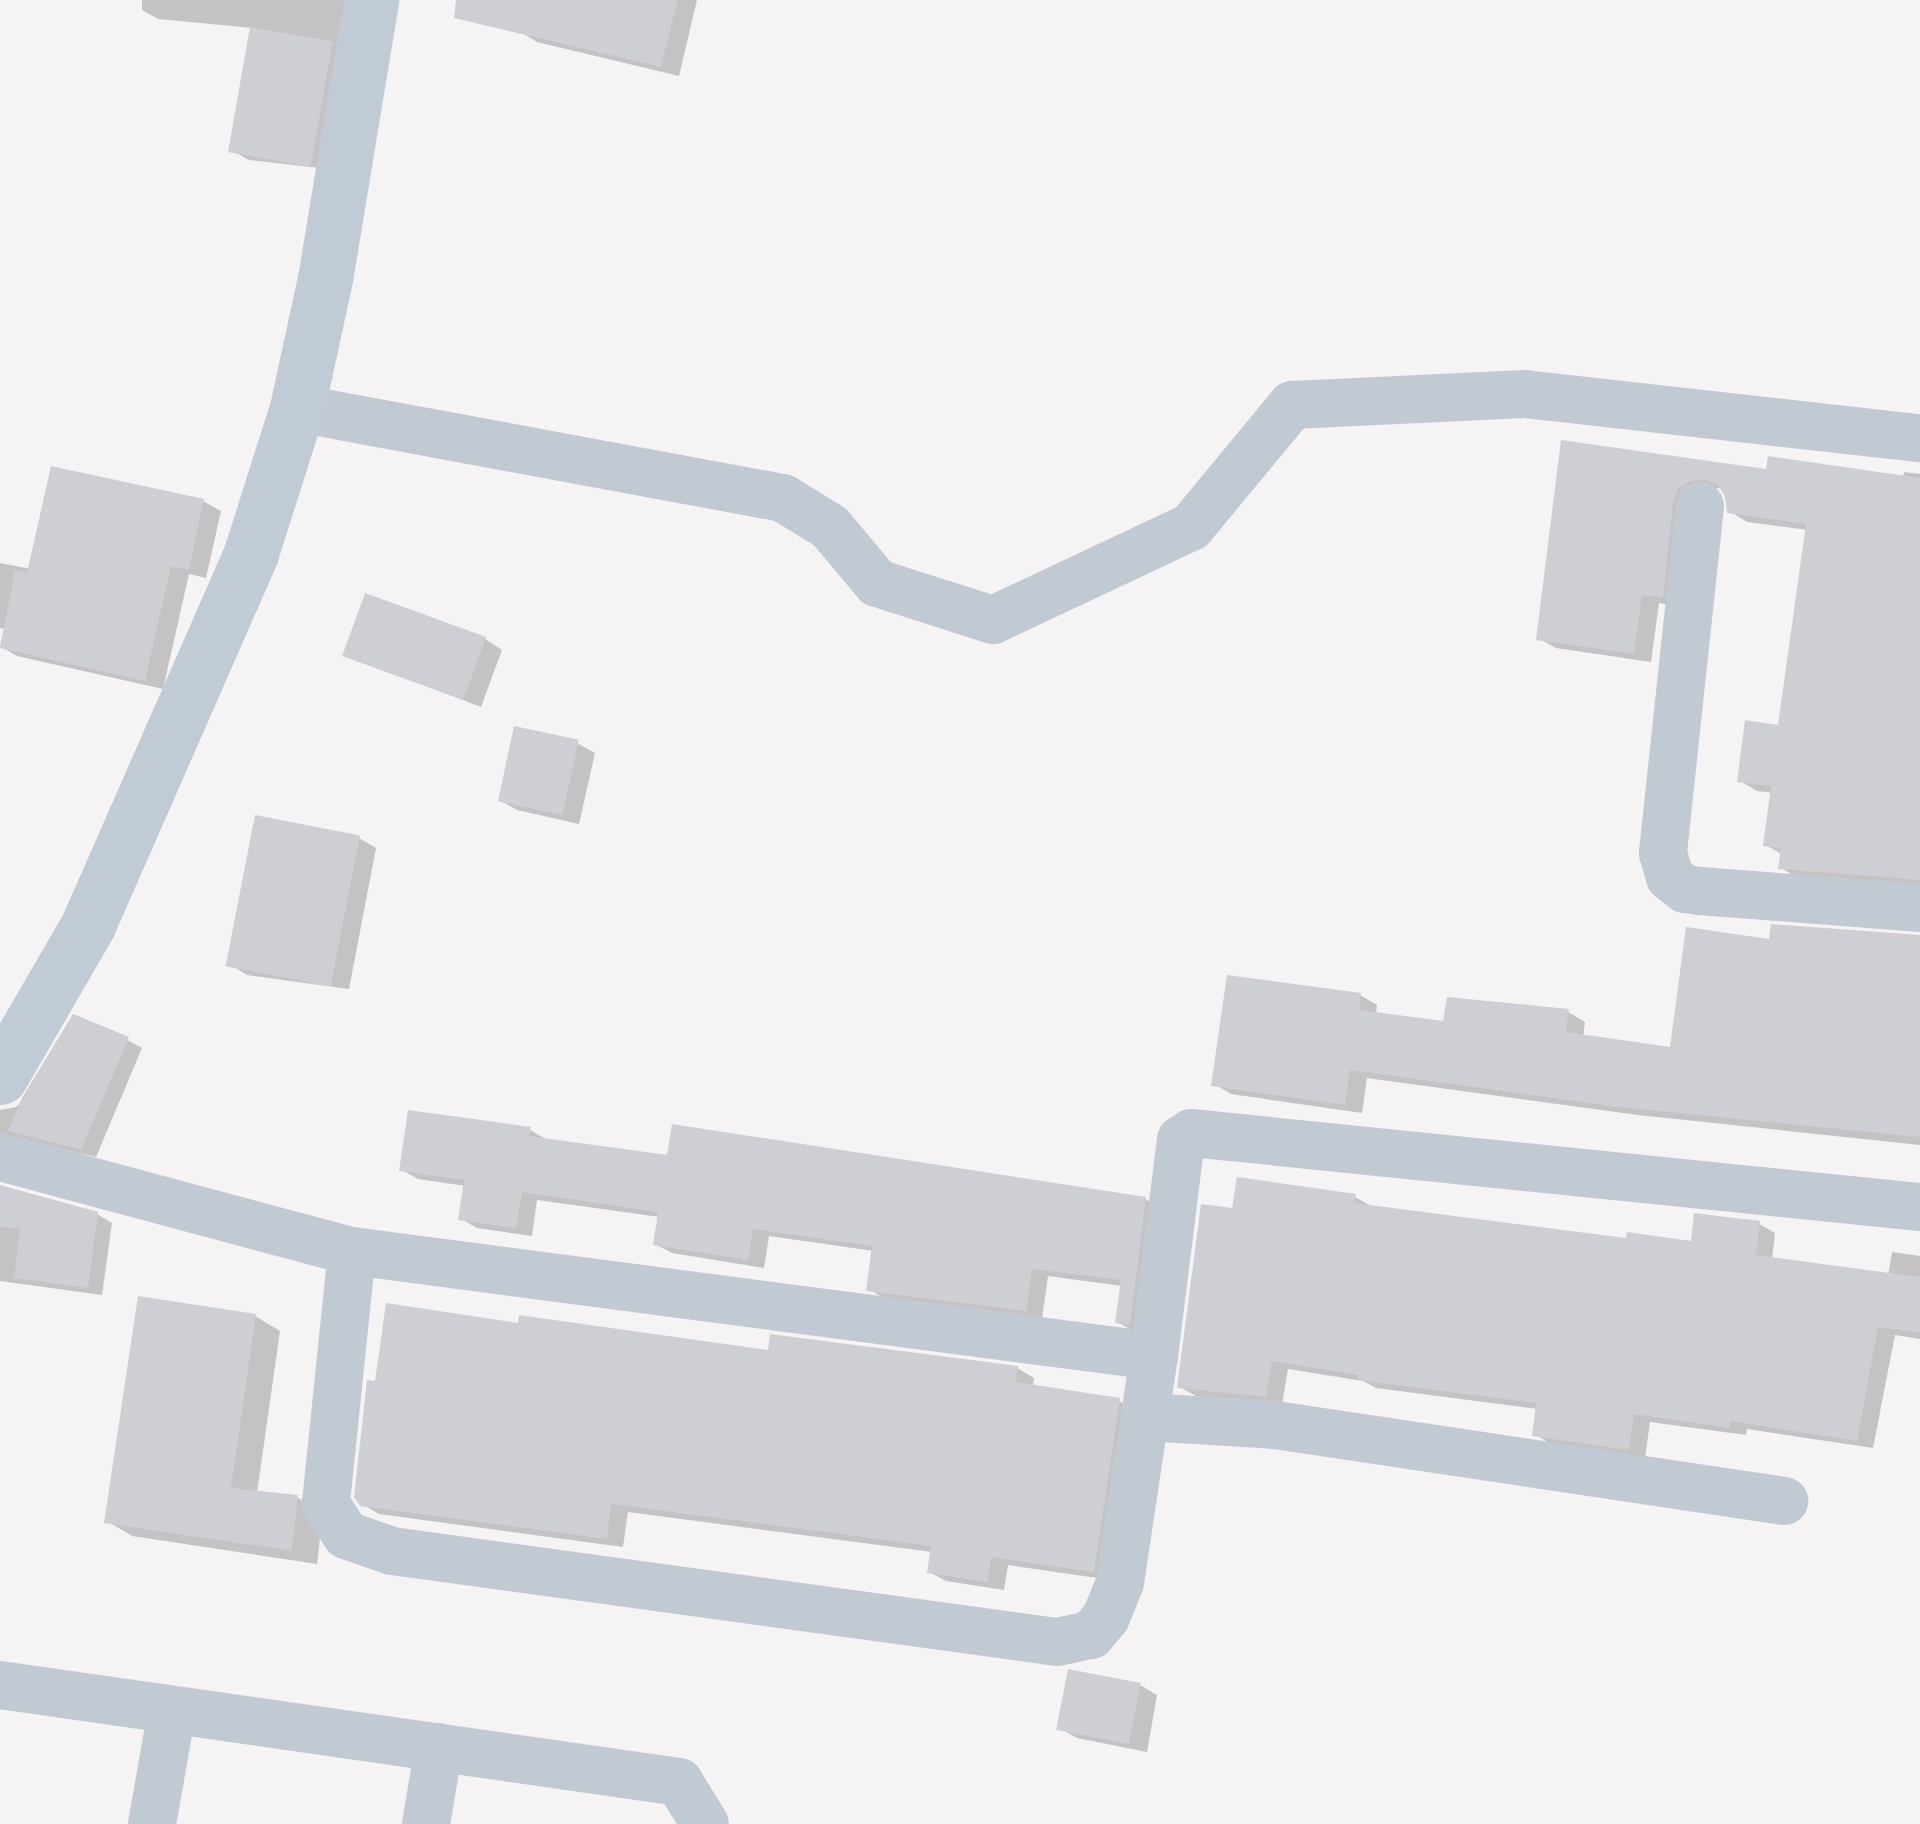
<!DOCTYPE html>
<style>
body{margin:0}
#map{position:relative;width:1920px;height:1824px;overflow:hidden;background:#f5f3f3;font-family:Signika,sans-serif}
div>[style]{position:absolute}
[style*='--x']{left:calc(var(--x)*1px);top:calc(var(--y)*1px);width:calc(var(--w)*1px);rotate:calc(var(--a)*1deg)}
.shadow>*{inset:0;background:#0003}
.building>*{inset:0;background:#cdcfd5;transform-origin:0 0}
.street>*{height:48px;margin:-24px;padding:0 24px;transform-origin:24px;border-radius:24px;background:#c1cad2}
.secondary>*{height:55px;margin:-27.5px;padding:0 27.5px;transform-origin:27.5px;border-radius:27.5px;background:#c1cbd6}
span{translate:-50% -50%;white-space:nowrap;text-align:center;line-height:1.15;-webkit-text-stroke:8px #fff;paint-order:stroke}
</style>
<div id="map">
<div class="shadow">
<div style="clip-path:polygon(142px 0,358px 0,329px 169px,249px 160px,233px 151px,253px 28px,158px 19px,142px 10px)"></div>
<div style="clip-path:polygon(527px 0,697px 0,679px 76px,537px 42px,519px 31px)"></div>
<div style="clip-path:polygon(1563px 443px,1768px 471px,1903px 478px,1904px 472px,1920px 474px,1920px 887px,1798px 878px,1781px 868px,1783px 855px,1766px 845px,1773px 793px,1757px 791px,1740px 781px,1780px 728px,1808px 530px,1747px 522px,1729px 511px,1722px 488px,1708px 489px,1680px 606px,1659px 603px,1651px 662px,1556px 648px,1538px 638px)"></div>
<div style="clip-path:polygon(203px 501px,221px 511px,206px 578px,189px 574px,163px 689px,17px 656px,0 646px,4px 629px,0 628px,0 563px,31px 569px)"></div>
<div style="clip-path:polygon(485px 639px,502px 650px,481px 707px,346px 655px)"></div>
<div style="clip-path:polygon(516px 729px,577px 743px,595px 753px,579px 824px,517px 810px,499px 800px)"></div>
<div style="clip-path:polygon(359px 838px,376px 848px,349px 989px,247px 975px,229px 964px)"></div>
<div style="clip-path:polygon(1920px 937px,1920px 1145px,1638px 1115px,1367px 1078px,1362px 1113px,1231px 1094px,1214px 1084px,1360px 995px,1377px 1005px,1376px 1014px,1445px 1024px,1568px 1012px,1585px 1022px,1583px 1037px,1672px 1049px,1771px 941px)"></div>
<div style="clip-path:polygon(127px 1040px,142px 1048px,96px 1157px,10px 1137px,0 1143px,0 1110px,16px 1107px,28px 1095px)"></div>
<div style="clip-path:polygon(530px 1130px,546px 1139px,669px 1158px,1145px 1199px,1162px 1209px,1134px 1331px,1117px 1322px,1122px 1286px,1048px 1276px,1042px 1319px,885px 1299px,869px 1289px,874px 1251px,769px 1236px,764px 1268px,672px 1253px,655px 1244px,660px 1217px,537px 1200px,532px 1236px,477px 1228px,461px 1219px,466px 1186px,418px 1179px,402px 1170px)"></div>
<div style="clip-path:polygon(0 1188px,97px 1214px,112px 1223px,102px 1295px,0 1281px)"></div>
<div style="clip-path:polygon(1355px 1197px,1371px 1206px,1629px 1241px,1693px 1243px,1759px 1224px,1775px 1233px,1772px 1260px,1888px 1276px,1892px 1252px,1920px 1256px,1920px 1339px,1895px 1335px,1873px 1448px,1747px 1429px,1746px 1435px,1650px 1422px,1645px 1458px,1551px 1444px,1535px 1434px,1538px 1409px,1376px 1388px,1363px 1381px,1288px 1369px,1282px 1405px,1196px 1396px,1180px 1387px,1234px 1211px)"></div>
<div style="clip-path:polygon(255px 1316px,280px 1331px,257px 1493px,298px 1498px,323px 1512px,317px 1564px,132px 1536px,107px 1521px)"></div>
<div style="clip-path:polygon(520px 1325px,770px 1353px,1017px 1368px,1034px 1378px,1033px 1387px,1119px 1401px,1136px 1410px,1111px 1580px,1008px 1565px,1004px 1590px,946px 1581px,929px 1572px,932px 1552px,628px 1512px,623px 1547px,379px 1514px,362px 1504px,377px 1384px)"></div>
<div style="clip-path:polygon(1140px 1685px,1157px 1695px,1147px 1752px,1077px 1738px,1059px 1728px)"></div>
</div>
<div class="building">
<div style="clip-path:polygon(456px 0,678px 0,661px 67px,454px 18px)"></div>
<div style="left:250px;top:27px;width:84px;height:127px;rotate:10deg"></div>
<div style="clip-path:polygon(1561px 440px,1766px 469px,1768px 456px,1920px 478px,1920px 880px,1778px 869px,1781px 849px,1763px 846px,1771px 786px,1737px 782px,1745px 720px,1778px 725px,1806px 524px,1727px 513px,1725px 496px,1717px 484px,1704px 479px,1690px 481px,1678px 489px,1673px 503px,1663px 598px,1642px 595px,1634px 654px,1536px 640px)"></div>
<div style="clip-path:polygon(51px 466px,204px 499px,189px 570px,171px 566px,145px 681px,0 648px,15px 570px,27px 573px)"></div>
<div style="left:365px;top:593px;width:129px;height:67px;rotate:20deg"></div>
<div style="left:514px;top:726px;width:66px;height:77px;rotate:12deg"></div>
<div style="left:255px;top:815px;width:107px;height:154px;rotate:11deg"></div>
<div style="clip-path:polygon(1771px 924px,1920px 935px,1920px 1137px,1618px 1107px,1350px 1070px,1345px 1105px,1211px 1086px,1227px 975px,1361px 993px,1359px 1010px,1443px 1021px,1447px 997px,1569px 1009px,1566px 1032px,1670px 1047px,1686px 927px,1769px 939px)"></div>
<div style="clip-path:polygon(73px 1014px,129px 1037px,81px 1150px,8px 1131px,22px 1098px)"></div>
<div style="clip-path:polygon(408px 1110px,531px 1127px,529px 1136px,667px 1155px,672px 1124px,1146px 1197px,1130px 1325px,1115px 1323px,1121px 1280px,1032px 1269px,1026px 1311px,866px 1291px,872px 1246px,753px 1229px,748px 1260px,653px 1245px,658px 1212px,522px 1192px,516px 1228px,458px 1220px,464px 1180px,399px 1171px)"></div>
<div style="clip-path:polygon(1237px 1177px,1356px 1194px,1354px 1203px,1626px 1238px,1627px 1232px,1691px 1241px,1694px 1213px,1760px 1221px,1756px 1255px,1920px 1277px,1920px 1333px,1878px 1327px,1857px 1441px,1731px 1421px,1730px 1428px,1634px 1414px,1629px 1450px,1532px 1436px,1536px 1403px,1357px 1380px,1358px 1375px,1272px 1361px,1266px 1397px,1177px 1388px,1201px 1204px,1232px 1208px)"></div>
<div style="clip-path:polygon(0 1185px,98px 1212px,88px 1288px,14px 1278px,20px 1229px,0 1227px)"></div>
<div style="clip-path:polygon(138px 1296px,256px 1314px,231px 1488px,298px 1495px,292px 1551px,104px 1523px)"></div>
<div style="clip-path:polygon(386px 1303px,518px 1323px,519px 1315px,768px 1350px,770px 1334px,1018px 1366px,1016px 1382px,1120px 1398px,1094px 1572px,991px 1557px,988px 1582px,927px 1573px,931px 1546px,611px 1504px,607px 1539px,360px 1506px,354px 1497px,367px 1380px,375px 1381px)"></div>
<div style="left:1068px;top:1669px;width:74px;height:62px;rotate:11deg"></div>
</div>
<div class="street">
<div style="--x:297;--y:408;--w:494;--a:10.5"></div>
<div style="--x:783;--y:498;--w:55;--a:31.7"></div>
<div style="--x:830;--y:527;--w:73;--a:50"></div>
<div style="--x:877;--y:583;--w:122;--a:17.7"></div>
<div style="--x:993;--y:620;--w:219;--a:-25.2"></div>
<div style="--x:1191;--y:527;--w:158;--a:-50.4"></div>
<div style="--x:1292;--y:405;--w:233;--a:-2.7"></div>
<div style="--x:1525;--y:394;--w:397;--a:6.4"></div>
<div style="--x:1700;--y:506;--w:349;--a:96.1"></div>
<div style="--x:1663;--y:853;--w:25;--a:74"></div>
<div style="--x:1670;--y:877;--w:19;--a:39"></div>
<div style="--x:1685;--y:889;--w:15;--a:8"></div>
<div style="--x:1700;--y:891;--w:221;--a:4.4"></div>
<div style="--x:0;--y:1157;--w:364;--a:15"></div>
<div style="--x:352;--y:1251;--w:809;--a:7.46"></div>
<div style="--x:1154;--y:1356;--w:218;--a:-82.9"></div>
<div style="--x:1181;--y:1140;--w:12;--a:-35"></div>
<div style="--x:1191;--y:1133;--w:733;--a:5.8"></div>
<div style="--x:352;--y:1251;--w:254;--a:95.9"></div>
<div style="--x:326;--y:1504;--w:37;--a:57"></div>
<div style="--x:346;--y:1535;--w:49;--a:19.2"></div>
<div style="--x:392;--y:1551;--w:671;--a:7.79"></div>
<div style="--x:1057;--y:1642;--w:35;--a:-12"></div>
<div style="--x:1091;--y:1635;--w:23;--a:-50"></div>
<div style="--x:1106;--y:1617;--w:37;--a:-68"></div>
<div style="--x:1120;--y:1583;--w:230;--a:-81.5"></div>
<div style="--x:1146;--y:1417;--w:129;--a:3.5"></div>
<div style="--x:1275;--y:1425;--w:515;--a:8.49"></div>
<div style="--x:0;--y:1685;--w:686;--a:8.13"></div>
<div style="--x:679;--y:1782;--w:49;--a:58.2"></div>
<div style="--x:152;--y:1824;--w:116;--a:-80"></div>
<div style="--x:426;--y:1824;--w:78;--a:-80.4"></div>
</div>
<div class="secondary">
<div style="--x:0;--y:1077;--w:176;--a:-59.9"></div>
<div style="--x:88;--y:925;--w:406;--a:-66.3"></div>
<div style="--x:251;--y:553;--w:152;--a:-72.4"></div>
<div style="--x:297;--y:408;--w:132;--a:-77.8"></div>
<div style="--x:325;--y:279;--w:283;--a:-80.6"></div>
</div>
</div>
